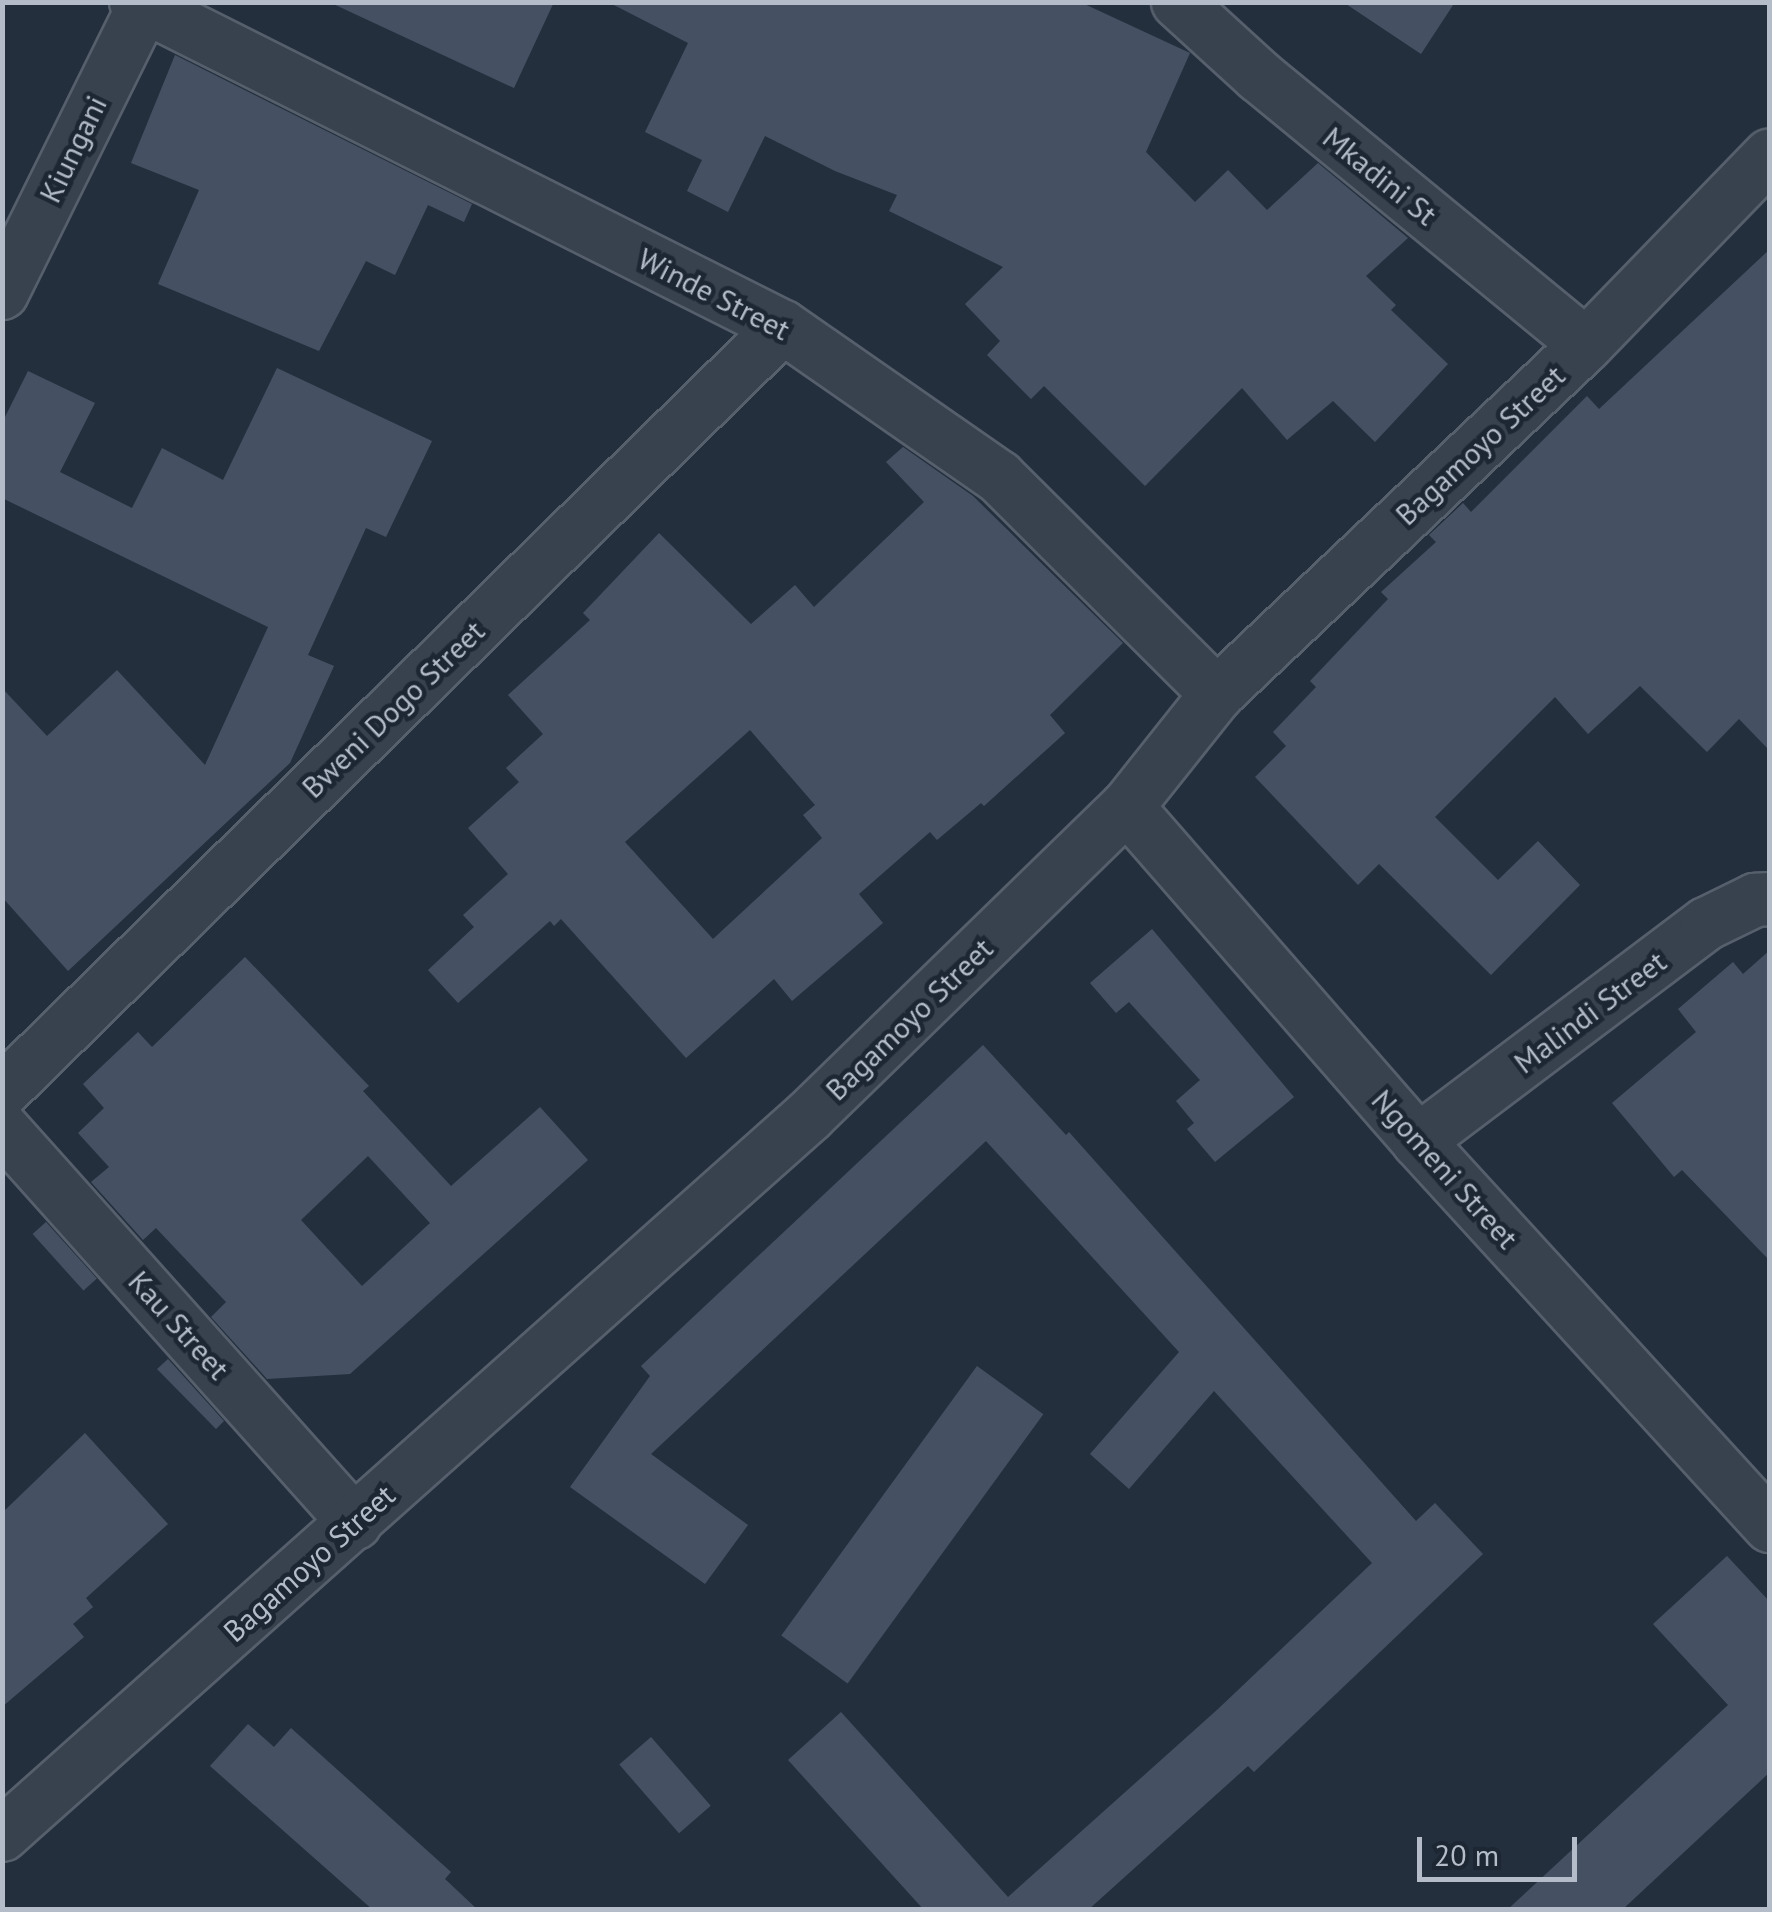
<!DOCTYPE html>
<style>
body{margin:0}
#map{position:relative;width:1772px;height:1912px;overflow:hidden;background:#242f3e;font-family:"PT Sans",sans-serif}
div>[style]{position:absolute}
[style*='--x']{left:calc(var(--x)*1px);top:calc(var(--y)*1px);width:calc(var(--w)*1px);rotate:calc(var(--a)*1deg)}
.building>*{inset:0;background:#455162;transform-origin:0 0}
.roads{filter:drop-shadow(2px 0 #565f6c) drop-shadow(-2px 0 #565f6c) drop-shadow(0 2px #565f6c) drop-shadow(0 -2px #565f6c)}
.minor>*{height:52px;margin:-26px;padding:0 26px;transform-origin:26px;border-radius:26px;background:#38414e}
span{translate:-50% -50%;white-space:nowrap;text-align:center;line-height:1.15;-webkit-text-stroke:9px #1d2633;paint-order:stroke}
.street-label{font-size:30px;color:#b4bcc9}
.frame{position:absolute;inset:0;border:5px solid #b4bcc9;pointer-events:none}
.scale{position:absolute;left:1417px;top:1837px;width:160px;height:45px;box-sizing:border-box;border:5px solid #b4bcc9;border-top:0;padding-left:12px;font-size:30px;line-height:35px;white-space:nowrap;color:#b4bcc9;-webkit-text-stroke:8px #1d2633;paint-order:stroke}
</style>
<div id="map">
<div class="building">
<div style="clip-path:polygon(329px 2px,554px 2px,514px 88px)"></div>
<div style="clip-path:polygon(608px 2px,1080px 2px,1190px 53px,1146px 152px,1195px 202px,1228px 170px,1267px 210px,1318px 163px,1408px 238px,1366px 276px,1396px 305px,1391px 310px,1448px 364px,1375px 442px,1333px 401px,1287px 440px,1242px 388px,1145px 486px,1044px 386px,1031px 399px,987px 355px,1000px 341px,965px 304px,1003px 267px,889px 211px,897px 195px,835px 171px,765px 136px,728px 212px,687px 191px,702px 160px,645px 132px,688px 43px)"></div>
<div style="clip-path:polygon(1343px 2px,1455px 2px,1421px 54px)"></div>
<div style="clip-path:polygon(175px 55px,472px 204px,464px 222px,428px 205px,395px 275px,366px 261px,319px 351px,158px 284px,199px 190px,131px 163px)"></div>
<div style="clip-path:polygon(1770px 249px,1770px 751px,1739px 719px,1707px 752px,1640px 686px,1588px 734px,1555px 697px,1435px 817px,1498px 880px,1538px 841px,1580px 885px,1491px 975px,1379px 864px,1358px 885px,1255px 777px,1286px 746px,1273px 732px,1316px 687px,1310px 681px,1388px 599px,1381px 592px,1436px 542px,1429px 535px,1463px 503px,1471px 512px,1587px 396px,1599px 409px)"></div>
<div style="clip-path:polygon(277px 368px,432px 441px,386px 537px,366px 528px,308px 655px,334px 666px,290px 763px,68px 971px,2px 897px,2px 688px,47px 736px,117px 670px,205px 765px,268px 627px,2px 498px,2px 423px,28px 371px,95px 403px,60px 472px,132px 508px,162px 448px,223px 480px)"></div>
<div style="clip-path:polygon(evenodd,903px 447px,973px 496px,1123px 643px,1050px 715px,1065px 733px,984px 806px,981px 803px,937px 840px,930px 832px,859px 894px,883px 923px,792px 1001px,774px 979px,686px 1058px,561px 919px,554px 926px,550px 921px,458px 1003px,428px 970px,474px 927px,463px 915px,508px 874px,468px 828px,519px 782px,506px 768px,543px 734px,508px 695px,590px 620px,583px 613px,659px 533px,751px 624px,795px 585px,814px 607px,924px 502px,886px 462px,903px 447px,750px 730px,815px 805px,803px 815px,822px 838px,713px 939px,625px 842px,750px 730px)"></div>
<div style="clip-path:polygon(1152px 929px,1294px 1097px,1215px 1162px,1187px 1129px,1194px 1123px,1176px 1101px,1200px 1080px,1129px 1002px,1116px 1013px,1090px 983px)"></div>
<div style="clip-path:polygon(1770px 950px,1770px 1261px,1682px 1170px,1674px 1177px,1612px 1103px,1696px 1032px,1678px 1009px,1733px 962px,1743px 974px)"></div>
<div style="clip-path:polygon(evenodd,245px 957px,369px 1086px,363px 1091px,451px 1186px,540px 1107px,588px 1160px,350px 1374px,267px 1379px,211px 1317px,226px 1302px,156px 1228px,143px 1240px,91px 1182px,109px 1167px,78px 1133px,104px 1108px,83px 1084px,138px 1032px,152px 1047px,245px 957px,368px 1156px,430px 1223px,362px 1286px,301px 1220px,368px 1156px)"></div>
<div style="clip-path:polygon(983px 1045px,1066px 1135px,1069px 1132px,1416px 1521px,1435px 1503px,1483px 1554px,1254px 1772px,1248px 1766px,1088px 1910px,924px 1910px,788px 1760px,841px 1712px,1008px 1897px,1218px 1709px,1372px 1563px,1214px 1391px,1129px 1489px,1090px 1454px,1179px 1352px,986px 1141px,651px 1454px,748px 1525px,705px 1584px,570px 1487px,650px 1376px,641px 1366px)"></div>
<div style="left:46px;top:1222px;width:76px;height:18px;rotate:48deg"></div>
<div style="clip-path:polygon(168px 1359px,224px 1421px,216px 1429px,157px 1369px)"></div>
<div style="left:977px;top:1366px;width:82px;height:333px;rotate:36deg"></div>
<div style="clip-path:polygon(85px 1433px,168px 1524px,86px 1598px,93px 1607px,73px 1624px,84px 1637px,2px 1707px,2px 1513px)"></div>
<div style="clip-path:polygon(1727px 1556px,1770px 1602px,1770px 1772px,1622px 1910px,1507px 1910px,1728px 1705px,1653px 1624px)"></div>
<div style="clip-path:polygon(248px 1724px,274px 1747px,291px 1728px,451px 1872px,445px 1879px,478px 1910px,373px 1910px,210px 1766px)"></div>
<div style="left:651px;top:1737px;width:91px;height:42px;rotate:49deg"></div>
</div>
<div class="roads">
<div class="minor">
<div style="--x:136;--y:2;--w:724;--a:26.67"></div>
<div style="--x:783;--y:327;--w:263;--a:34.8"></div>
<div style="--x:999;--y:477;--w:308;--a:44.9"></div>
<div style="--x:1178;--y:2;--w:110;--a:42.4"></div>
<div style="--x:1259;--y:76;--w:423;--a:39.4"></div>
<div style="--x:2;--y:293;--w:320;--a:-63.7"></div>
<div style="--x:1127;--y:807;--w:443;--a:48.9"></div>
<div style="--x:1418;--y:1141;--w:522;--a:47.56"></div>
<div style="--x:2;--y:1092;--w:1093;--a:-44.41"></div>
<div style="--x:2;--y:1128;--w:530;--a:48.21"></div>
<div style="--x:1418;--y:1141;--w:361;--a:-37"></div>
<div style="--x:1706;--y:924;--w:55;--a:-26.1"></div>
<div style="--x:1755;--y:900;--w:15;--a:-4"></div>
<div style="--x:2;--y:1835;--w:1082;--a:-41.7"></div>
<div style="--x:810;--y:1115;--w:442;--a:-44.2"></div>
<div style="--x:1127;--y:807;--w:144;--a:-51.5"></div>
<div style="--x:1217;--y:694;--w:508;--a:-43.4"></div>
<div style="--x:1586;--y:345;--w:264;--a:-45.9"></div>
</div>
</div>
<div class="street-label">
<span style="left:73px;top:149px;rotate:-64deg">Kiungani</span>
<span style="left:1380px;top:176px;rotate:39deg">Mkadini St</span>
<span style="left:714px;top:294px;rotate:27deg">Winde Street</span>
<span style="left:1480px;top:445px;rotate:-43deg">Bagamoyo Street</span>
<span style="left:393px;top:709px;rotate:-44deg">Bweni Dogo Street</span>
<span style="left:1590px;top:1012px;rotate:-37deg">Malindi Street</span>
<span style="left:909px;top:1019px;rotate:-44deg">Bagamoyo Street</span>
<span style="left:1445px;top:1169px;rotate:48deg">Ngomeni Street</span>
<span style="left:179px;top:1325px;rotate:48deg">Kau Street</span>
<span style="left:309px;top:1563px;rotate:-42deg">Bagamoyo Street</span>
</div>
<div class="frame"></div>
<div class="scale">20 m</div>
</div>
